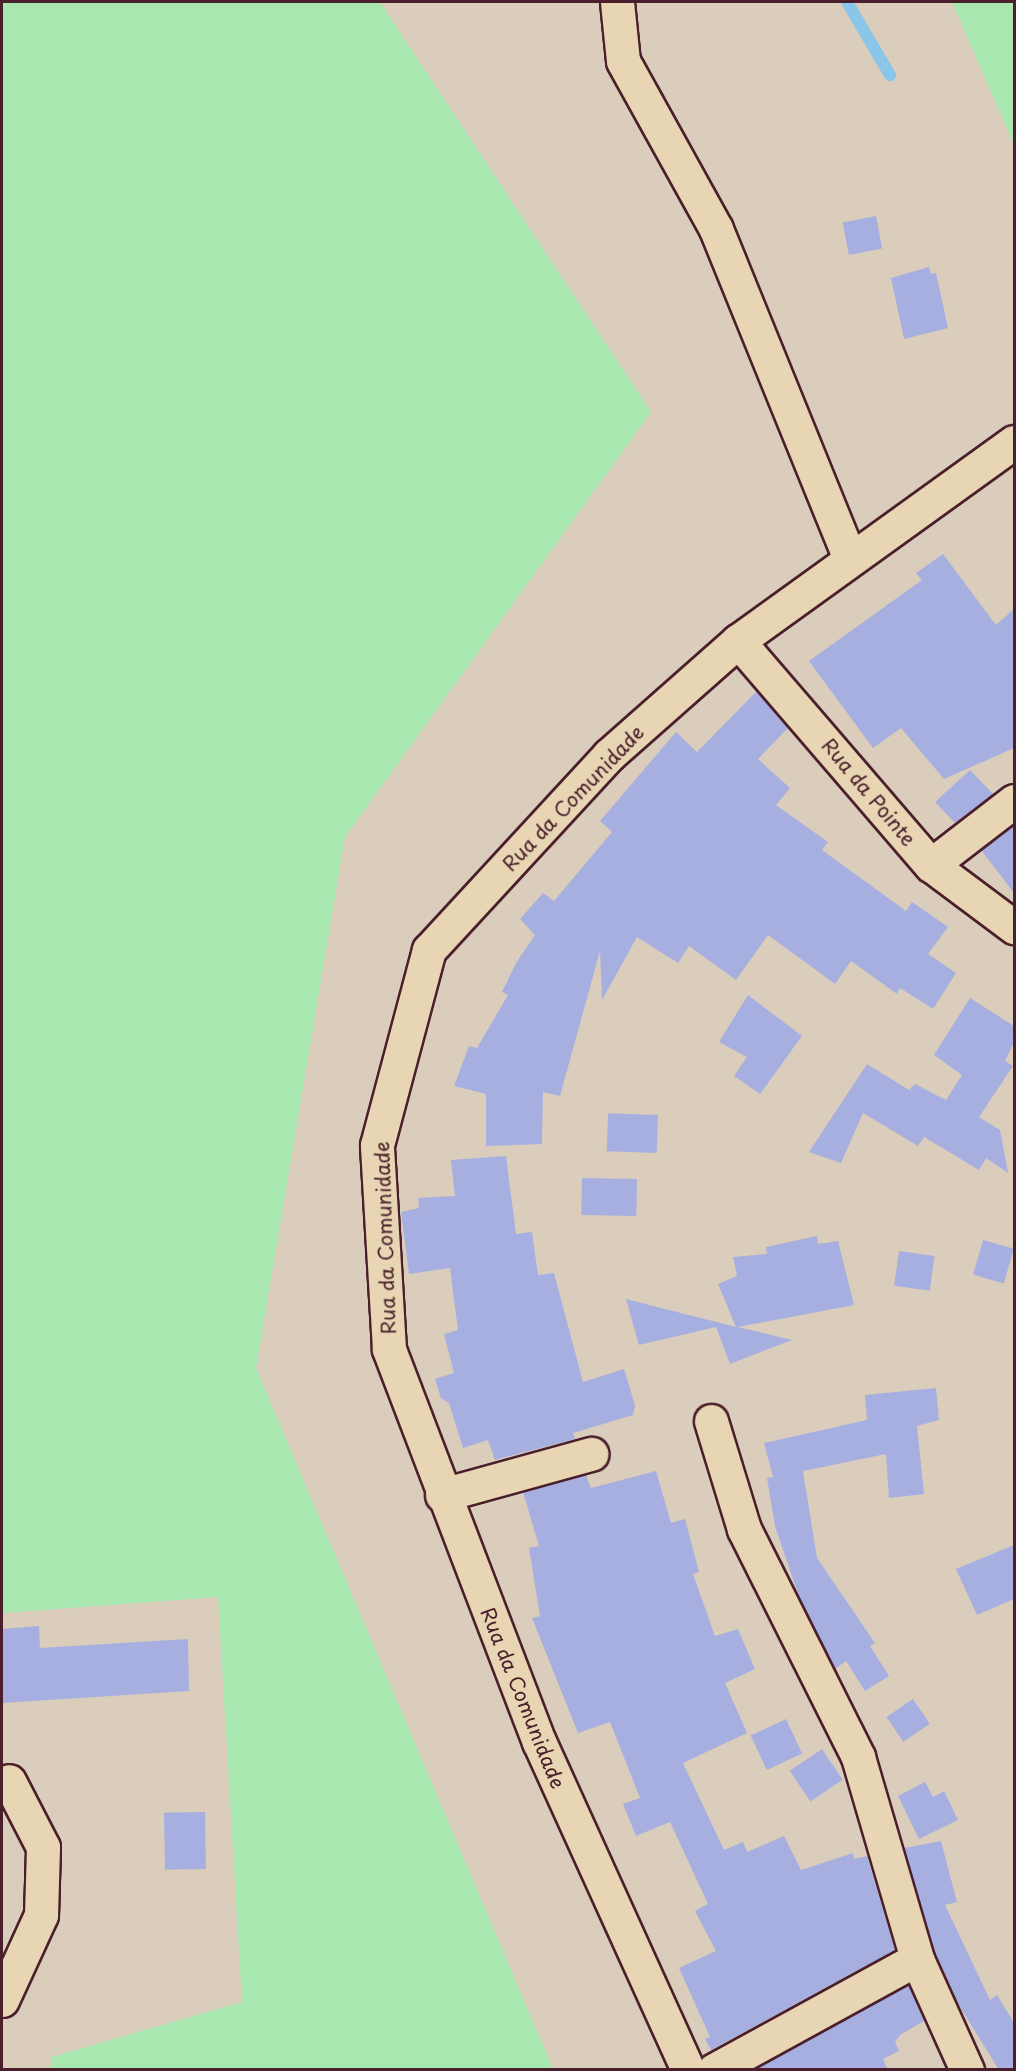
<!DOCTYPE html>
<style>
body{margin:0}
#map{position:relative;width:1016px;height:2071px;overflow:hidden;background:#dacdbc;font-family:"Playpen Sans",sans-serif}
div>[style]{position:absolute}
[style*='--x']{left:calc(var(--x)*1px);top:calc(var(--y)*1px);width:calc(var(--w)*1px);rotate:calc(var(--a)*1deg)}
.green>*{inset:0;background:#a8e8b0}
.stream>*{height:12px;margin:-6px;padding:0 6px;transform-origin:6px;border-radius:6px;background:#89c6e9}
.building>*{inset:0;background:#a7afe0;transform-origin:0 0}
.roads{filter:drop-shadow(2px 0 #4a1f2b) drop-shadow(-2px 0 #4a1f2b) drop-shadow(0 2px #4a1f2b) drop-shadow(0 -2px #4a1f2b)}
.minor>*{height:33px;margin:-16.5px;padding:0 16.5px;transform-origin:16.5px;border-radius:16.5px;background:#e7d5b3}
span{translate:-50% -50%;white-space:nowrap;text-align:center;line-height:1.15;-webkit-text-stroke:4.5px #e7d5b3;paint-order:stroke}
.street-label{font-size:20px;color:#4a1f2b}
.frame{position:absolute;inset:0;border:3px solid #4a1f2b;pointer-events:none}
</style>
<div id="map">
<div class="green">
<div style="clip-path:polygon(2px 2px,380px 2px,651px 412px,345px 837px,256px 1368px,553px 2069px,50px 2069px,52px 2057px,242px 2002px,218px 1597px,2px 1613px)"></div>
<div style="clip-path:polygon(952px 2px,1014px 2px,1014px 145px)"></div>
</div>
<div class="stream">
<div style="--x:847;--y:2;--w:85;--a:59.5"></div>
</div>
<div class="building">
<div style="left:876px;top:216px;width:33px;height:34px;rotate:79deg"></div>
<div style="clip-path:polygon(929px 267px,931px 274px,936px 273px,948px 328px,904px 339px,891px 278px)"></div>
<div style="clip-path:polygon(943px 554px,996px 625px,1014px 609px,1014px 748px,944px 779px,901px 728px,873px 748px,809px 661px,922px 580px,916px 573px)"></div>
<div style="clip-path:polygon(757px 691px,788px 728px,758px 759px,790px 788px,776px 805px,828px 842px,822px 850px,906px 911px,912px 902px,948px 927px,928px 954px,956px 973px,933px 1009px,900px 988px,897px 994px,851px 961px,835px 984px,768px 935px,736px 980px,689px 946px,678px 963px,637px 937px,602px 1000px,600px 951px,560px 1096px,543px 1092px,542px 1144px,486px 1146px,486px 1094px,454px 1086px,469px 1046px,477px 1048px,508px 995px,502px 992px,516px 963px,535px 935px,520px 919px,543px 893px,554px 901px,612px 832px,600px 821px,676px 732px,697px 752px)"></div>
<div style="clip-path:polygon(970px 770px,993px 794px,955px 823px,935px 802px)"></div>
<div style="clip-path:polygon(1014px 824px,1014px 893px,981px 850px)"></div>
<div style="clip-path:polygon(748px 995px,802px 1036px,760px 1094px,734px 1076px,747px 1057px,719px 1042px)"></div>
<div style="clip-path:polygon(970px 998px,1014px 1026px,1014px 1042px,1005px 1061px,1013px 1066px,979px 1117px,1000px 1130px,1008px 1173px,986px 1158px,979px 1170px,924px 1137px,918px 1146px,863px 1113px,841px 1163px,809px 1152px,867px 1064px,909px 1090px,915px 1084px,946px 1100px,962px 1075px,934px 1055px)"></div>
<div style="left:658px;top:1115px;width:38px;height:50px;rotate:92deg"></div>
<div style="clip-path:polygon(506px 1156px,516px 1234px,532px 1232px,538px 1275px,554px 1273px,583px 1382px,624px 1369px,635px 1405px,633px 1415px,573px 1433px,575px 1439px,495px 1460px,488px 1440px,463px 1448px,449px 1403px,441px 1398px,435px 1379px,454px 1373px,444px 1334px,458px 1330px,450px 1268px,409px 1274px,401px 1212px,419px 1208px,418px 1198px,455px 1196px,451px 1160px)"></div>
<div style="left:582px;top:1178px;width:55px;height:37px;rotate:1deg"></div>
<div style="clip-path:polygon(817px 1236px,818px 1244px,838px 1241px,854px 1305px,738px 1327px,792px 1340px,730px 1364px,716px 1327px,639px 1345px,626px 1299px,736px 1327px,718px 1284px,737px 1276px,733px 1257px,767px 1254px,766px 1247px)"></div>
<div style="left:983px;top:1240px;width:32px;height:36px;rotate:16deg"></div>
<div style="left:899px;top:1251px;width:36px;height:35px;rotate:8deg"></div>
<div style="clip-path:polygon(936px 1388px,939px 1420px,917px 1426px,924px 1494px,889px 1498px,886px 1454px,803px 1471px,817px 1558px,875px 1643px,870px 1646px,889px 1676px,865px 1691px,846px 1661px,835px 1669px,799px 1597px,775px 1526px,767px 1478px,773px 1477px,764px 1443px,867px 1420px,865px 1395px)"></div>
<div style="clip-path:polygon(656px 1471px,671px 1523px,685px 1519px,699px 1572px,693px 1574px,715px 1636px,738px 1629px,755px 1669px,725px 1683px,747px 1733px,683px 1763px,724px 1850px,743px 1842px,747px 1852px,784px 1836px,801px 1870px,853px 1853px,854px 1859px,867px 1856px,895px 1950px,711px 2050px,705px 2039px,710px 2037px,679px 1968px,716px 1951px,695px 1911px,708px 1904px,670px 1822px,636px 1836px,623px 1804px,640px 1798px,610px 1722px,578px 1733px,532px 1618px,540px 1616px,529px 1548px,539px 1546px,523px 1492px,586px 1475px,591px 1488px)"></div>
<div style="clip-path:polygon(1014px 1545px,1014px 1599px,977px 1615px,956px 1569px)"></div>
<div style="clip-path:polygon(39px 1626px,40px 1648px,188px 1639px,189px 1691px,2px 1703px,2px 1629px)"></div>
<div style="left:913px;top:1699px;width:30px;height:32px;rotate:56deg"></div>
<div style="left:786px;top:1719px;width:38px;height:39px;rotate:65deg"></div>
<div style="left:822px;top:1749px;width:37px;height:39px;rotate:56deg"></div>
<div style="clip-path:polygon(925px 1782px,933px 1797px,944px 1791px,958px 1820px,919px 1839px,898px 1796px)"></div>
<div style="left:205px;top:1812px;width:57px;height:41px;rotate:89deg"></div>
<div style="clip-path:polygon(941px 1841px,957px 1902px,945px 1905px,990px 2000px,997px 1995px,1014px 2023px,1014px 2070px,999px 2070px,957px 2002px,935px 1952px,904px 1848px)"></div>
<div style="clip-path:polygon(908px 1985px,924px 2021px,900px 2035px,895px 2042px,899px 2051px,883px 2059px,888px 2070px,754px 2070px)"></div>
</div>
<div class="roads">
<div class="minor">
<div style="--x:617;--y:2;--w:59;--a:84.2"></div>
<div style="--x:623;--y:61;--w:192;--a:61"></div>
<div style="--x:716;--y:229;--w:356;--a:67.9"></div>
<div style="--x:738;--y:641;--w:296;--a:49.3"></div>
<div style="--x:931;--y:865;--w:104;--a:36.8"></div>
<div style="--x:931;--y:865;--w:105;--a:-37.6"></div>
<div style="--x:711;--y:1421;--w:113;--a:73"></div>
<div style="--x:744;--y:1529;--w:255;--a:63.4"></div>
<div style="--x:858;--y:1757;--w:210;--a:73.7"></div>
<div style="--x:917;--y:1959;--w:122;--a:65.8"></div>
<div style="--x:442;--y:1495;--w:155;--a:-15.4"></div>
<div style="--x:2;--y:2000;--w:94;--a:-65.4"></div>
<div style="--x:41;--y:1915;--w:68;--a:-88.3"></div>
<div style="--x:43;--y:1847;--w:74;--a:-117.3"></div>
<div style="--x:688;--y:2070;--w:360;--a:-114.4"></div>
<div style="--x:539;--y:1742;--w:421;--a:-110.9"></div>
<div style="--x:389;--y:1349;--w:204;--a:-93.4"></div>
<div style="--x:377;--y:1145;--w:202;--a:-75.1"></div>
<div style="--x:429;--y:950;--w:265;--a:-47.3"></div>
<div style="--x:609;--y:755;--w:172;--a:-41.5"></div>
<div style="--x:738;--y:641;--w:340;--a:-35.8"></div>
<div style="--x:714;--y:2070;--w:231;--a:-28.7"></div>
</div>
</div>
<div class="street-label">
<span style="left:869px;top:792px;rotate:50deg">Rua da Pointe</span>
<span style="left:573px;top:798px;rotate:-46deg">Rua da Comunidade</span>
<span style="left:385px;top:1238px;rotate:-92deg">Rua da Comunidade</span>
<span style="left:523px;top:1698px;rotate:68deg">Rua da Comunidade</span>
</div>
<div class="frame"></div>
</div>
